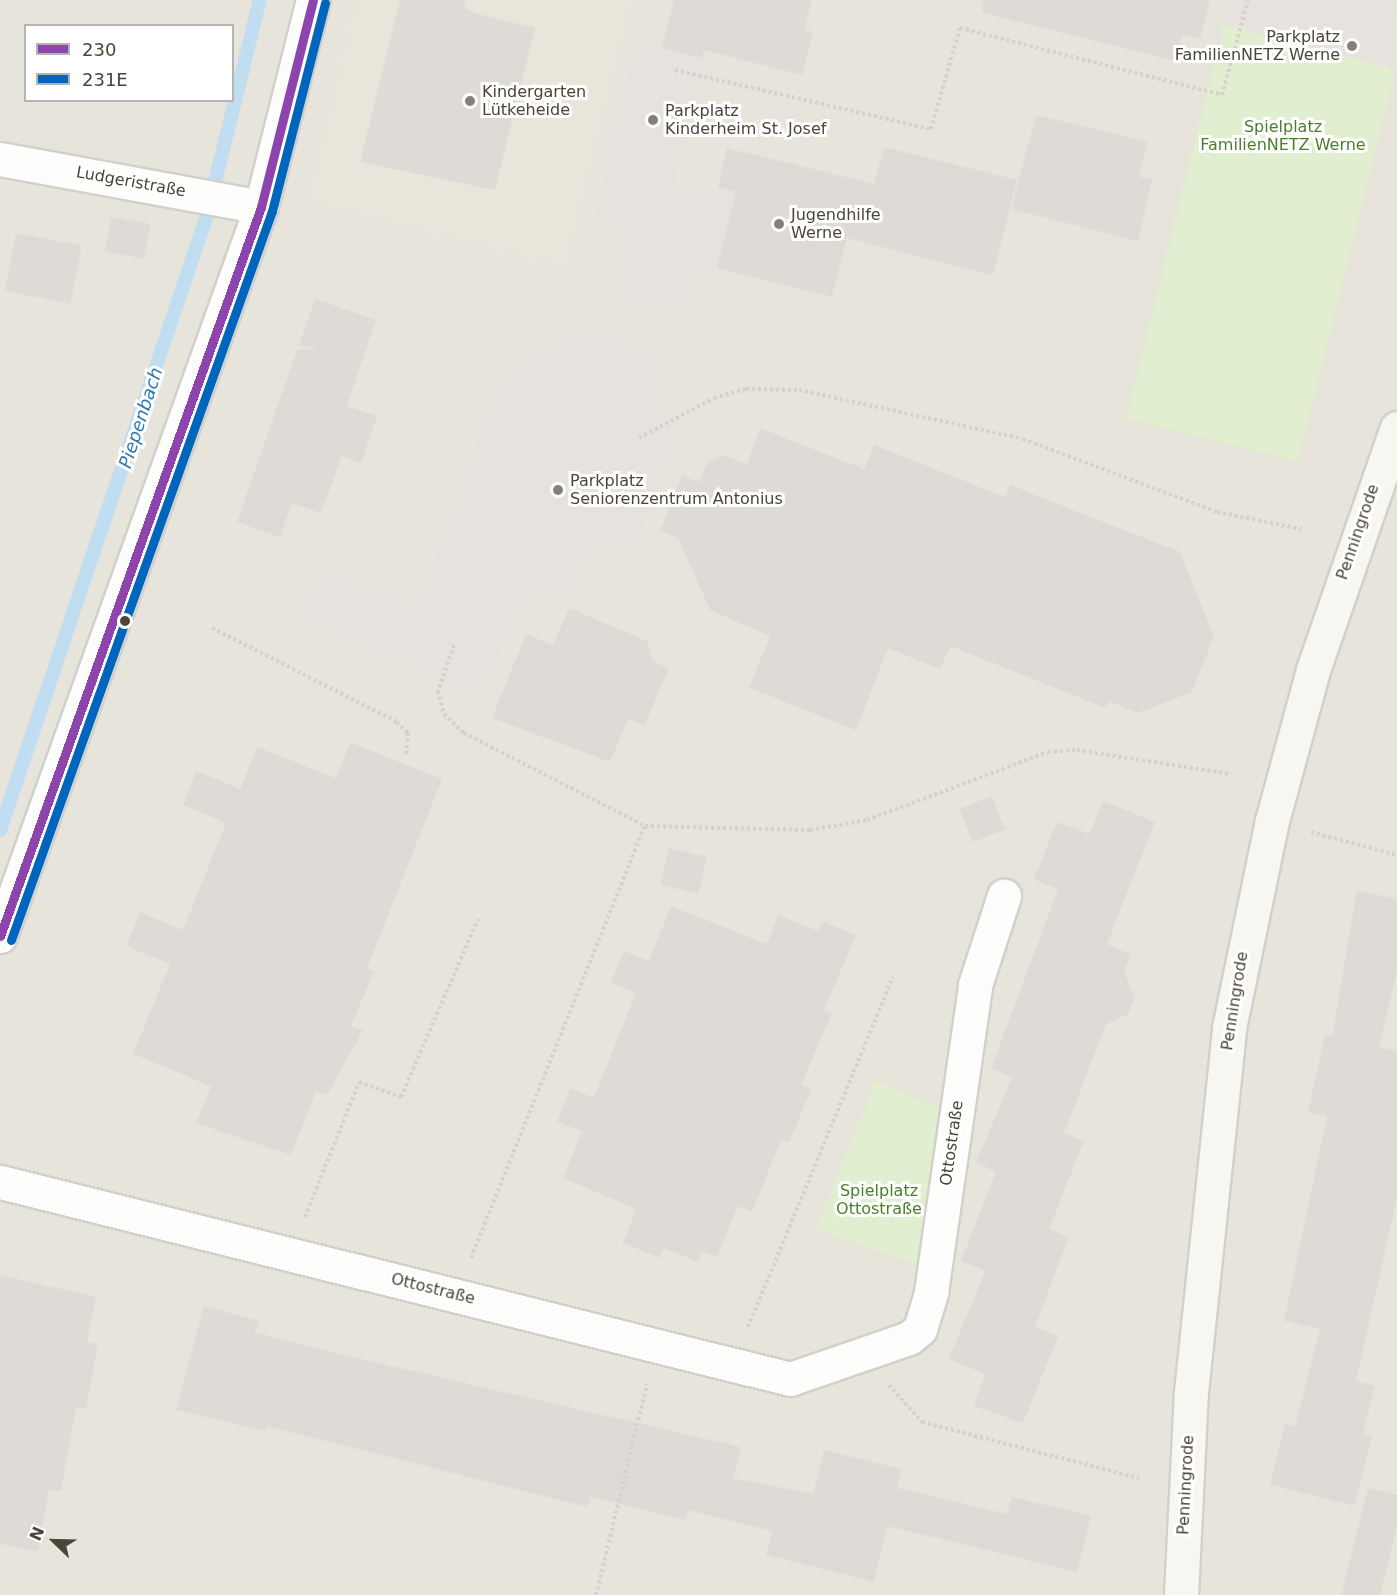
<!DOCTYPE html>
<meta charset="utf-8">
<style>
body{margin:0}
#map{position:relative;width:1397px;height:1595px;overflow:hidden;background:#f4f2ee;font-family:"DejaVu Sans",sans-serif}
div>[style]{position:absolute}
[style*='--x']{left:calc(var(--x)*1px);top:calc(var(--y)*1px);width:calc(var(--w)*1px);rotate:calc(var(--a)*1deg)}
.residential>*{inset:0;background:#e7e4dc}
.education>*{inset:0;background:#eae5da}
.green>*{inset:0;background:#e1eecf;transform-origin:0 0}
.parking>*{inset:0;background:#e6e3df}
.stream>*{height:14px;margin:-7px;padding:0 7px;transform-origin:7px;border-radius:7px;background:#c0ddf1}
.building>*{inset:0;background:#dedbd6;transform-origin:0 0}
.path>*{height:4px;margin-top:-2px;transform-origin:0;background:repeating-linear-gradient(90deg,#d3d2cc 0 3px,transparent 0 6px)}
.roads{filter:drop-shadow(2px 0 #d2d0cb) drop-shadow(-2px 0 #d2d0cb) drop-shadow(0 2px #d2d0cb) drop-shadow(0 -2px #d2d0cb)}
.street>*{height:33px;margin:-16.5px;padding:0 16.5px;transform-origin:16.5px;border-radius:16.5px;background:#fdfdfc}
.secondary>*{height:33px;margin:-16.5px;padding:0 16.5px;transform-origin:16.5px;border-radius:16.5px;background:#f7f6f1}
.bus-1>*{height:9px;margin:-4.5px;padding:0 4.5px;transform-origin:4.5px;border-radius:4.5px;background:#8e44ad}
.bus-2>*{height:9px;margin:-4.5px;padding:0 4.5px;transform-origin:4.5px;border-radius:4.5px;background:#0065bd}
.dots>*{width:16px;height:16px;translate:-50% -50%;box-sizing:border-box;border:3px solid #fff;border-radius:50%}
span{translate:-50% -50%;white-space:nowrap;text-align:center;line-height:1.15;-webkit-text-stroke:6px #fff;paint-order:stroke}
.poi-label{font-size:16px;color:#4b4439}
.right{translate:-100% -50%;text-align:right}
.left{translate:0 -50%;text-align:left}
.park-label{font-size:16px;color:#4a7f2a}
.street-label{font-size:16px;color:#4b4439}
.water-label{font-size:18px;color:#2e7ab2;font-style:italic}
.legend{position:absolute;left:24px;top:24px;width:210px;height:78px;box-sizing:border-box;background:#fff;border:2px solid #b7b4b0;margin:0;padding:8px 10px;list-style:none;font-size:18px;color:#4b4439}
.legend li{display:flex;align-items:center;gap:12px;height:30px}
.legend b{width:30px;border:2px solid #b7b4b0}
.north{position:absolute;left:24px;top:1511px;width:60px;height:60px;-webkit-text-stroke:4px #fff;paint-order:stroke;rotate:293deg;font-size:16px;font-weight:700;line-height:24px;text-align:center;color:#4b4439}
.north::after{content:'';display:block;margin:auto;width:21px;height:27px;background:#4b4439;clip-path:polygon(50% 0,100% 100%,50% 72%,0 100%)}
</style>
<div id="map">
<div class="residential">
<div style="clip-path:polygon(evenodd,0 0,1397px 0,1397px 1595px,0 1595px,0 0,26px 26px,232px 26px,232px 100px,26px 100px,26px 26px)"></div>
</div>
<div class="education">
<div style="clip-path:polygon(357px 0,632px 0,565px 266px,308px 202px)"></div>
</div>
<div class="green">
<div style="left:1224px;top:25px;width:177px;height:405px;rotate:14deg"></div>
<div style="clip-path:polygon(875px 1081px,940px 1109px,917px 1265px,816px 1229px)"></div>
</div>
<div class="parking">
<div style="clip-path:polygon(1230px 0,1397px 0,1395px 69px,1224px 25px)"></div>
<div style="clip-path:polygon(636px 34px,705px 58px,676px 181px,736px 195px,714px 285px,689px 279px,680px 319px,611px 304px,629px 226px,593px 218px)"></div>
<div style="clip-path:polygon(613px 332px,670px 369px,648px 392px,677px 417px,674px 454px,635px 551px,610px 541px,563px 597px,520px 605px,484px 696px,297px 621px,315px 568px,417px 604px,481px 425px,517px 363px,543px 343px)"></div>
</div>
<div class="stream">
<div style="--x:0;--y:830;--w:649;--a:-71.4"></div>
<div style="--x:207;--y:215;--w:221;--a:-76.2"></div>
</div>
<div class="building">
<div style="clip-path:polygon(400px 0,466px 0,464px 7px,475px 13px,535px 28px,495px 190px,360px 162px)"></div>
<div style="clip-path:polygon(674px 0,812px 0,804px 30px,813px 32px,802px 75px,704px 50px,702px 58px,662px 48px)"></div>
<div style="clip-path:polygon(983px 0,1210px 0,1200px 39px,1182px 35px,1175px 61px,982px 13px)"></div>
<div style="clip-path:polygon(1036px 115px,1148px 142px,1139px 177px,1152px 180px,1138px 241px,1011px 209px)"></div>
<div style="clip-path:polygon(884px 147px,1017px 180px,993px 275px,847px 238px,832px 297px,717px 268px,736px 192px,718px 187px,727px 148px,874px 184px)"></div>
<div style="left:111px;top:217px;width:40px;height:35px;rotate:10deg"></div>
<div style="left:16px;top:233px;width:67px;height:59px;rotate:11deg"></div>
<div style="clip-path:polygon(315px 299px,376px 320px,347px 406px,377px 416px,361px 463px,342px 456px,321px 513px,292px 503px,280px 537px,237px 522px,297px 350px,317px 348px,299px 345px)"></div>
<div style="clip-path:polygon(760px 428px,864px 469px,874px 445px,1005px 497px,1010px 485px,1180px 552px,1214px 636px,1192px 692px,1138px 713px,1109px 701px,1106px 708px,950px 646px,940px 669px,888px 648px,856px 730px,749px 688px,770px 636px,710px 610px,678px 538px,660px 531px,682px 475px,699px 482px,707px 463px,724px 455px,747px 464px)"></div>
<div style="clip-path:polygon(569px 608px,647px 641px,653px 662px,669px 668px,645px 725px,628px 719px,610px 762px,492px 718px,526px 634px,553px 645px)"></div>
<div style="clip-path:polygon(350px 742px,442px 779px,367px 968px,374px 971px,351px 1026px,363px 1030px,327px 1095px,316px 1091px,291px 1155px,196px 1123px,211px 1086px,133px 1054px,170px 964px,126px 946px,140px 912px,183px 930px,226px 823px,183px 805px,196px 771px,240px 789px,257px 747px,336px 778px)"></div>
<div style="left:992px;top:796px;width:36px;height:35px;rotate:69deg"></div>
<div style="clip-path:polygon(1103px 801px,1155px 822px,1107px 944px,1131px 954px,1124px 971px,1135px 998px,1128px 1014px,1106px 1024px,1064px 1133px,1084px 1141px,1049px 1229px,1069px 1237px,1035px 1327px,1058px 1336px,1023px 1423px,974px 1406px,985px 1374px,949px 1359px,985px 1271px,961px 1261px,996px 1172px,976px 1163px,1012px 1077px,991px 1069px,1058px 889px,1034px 879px,1057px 822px,1090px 834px)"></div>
<div style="left:669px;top:848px;width:39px;height:38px;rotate:13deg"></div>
<div style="clip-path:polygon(1357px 890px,1397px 899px,1397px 971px,1379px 1047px,1397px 1051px,1397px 1198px,1356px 1381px,1375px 1386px,1363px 1434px,1372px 1436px,1354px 1506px,1270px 1485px,1285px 1424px,1295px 1426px,1320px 1329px,1284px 1321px,1327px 1116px,1308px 1112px,1325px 1035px,1332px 1037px)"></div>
<div style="clip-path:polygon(671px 906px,767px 944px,778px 915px,818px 931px,822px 921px,856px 935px,824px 1010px,832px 1013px,801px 1085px,811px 1089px,789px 1143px,781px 1140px,752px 1212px,738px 1206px,717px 1257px,702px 1251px,698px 1262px,664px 1248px,660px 1258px,623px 1243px,636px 1209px,563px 1178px,582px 1131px,557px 1122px,570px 1088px,594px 1098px,636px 993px,611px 983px,624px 951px,649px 961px)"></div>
<div style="clip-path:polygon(0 1275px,96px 1297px,87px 1342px,98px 1344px,86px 1409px,76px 1407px,61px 1491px,49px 1489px,38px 1551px,0 1544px)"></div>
<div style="clip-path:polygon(204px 1306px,259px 1321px,255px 1332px,310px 1347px,741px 1447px,733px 1478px,813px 1494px,824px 1450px,901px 1469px,897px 1488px,1007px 1514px,1012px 1497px,1091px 1516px,1077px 1572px,887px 1526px,874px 1582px,766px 1555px,772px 1531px,688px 1510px,686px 1520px,590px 1496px,588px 1507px,266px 1426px,265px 1431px,176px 1410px)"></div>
<div style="clip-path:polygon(1368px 1488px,1397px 1495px,1397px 1527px,1380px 1595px,1341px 1595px)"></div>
</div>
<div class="path">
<div style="--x:675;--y:70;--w:263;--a:13"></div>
<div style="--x:931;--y:129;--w:105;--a:-74"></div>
<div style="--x:960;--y:28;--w:270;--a:14.3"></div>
<div style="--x:1222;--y:95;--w:98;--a:-74.7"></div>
<div style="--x:639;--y:438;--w:85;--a:-28.1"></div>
<div style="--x:714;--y:398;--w:33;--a:-16"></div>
<div style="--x:746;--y:389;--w:53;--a:1.1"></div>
<div style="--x:799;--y:390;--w:229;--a:12.3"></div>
<div style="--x:1023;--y:439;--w:207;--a:20.6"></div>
<div style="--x:1217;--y:512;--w:86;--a:11.4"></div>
<div style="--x:212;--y:628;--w:208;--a:26.9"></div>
<div style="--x:397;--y:722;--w:16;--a:45"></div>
<div style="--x:408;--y:733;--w:22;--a:95"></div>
<div style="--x:454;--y:645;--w:49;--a:109.2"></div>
<div style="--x:438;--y:691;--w:24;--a:75"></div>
<div style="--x:444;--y:714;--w:28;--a:44"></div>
<div style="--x:464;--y:733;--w:203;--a:27.2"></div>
<div style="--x:645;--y:826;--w:165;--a:1.4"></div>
<div style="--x:810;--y:830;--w:58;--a:-10"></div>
<div style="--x:867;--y:820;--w:193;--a:-20.6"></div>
<div style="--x:1048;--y:752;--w:29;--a:-4"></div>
<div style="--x:1077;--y:750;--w:156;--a:8.9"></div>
<div style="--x:1311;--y:832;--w:89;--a:15"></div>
<div style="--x:305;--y:1217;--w:145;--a:-68.2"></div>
<div style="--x:359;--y:1082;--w:45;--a:19.7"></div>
<div style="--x:401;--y:1097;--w:194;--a:-66.6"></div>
<div style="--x:471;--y:1258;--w:466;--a:-68.1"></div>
<div style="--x:748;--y:1327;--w:379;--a:-67.5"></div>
<div style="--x:889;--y:1385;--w:50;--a:48.3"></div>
<div style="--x:922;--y:1422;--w:224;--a:14.5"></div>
<div style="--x:596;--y:1595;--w:217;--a:-76.4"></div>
</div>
<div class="roads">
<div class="street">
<div style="--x:0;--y:159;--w:265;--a:10.4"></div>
<div style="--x:0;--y:936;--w:774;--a:-70.3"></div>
<div style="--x:261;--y:207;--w:213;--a:-75.9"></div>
<div style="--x:0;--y:1182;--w:814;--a:14"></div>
<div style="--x:790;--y:1379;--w:126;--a:-19"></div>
<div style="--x:909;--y:1338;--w:14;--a:-39"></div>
<div style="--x:920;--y:1329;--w:39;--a:-73"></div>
<div style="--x:931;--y:1292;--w:310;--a:-81.8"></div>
<div style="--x:975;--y:985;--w:94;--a:-72"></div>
</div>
<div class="secondary">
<div style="--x:1181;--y:1595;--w:203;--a:-87.2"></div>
<div style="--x:1191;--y:1392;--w:366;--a:-84"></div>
<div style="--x:1229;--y:1028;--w:211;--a:-78.3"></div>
<div style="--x:1272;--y:821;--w:156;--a:-74.8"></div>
<div style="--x:1313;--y:670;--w:256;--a:-70.9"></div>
</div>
</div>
<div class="bus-1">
<div style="--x:0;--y:936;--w:774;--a:-70.3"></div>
<div style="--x:261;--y:207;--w:213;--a:-75.9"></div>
</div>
<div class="bus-2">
<div style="--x:11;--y:940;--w:774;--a:-70.3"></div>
<div style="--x:272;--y:211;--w:215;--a:-75.7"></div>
</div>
<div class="dots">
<div style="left:1352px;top:46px;background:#868178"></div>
<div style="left:470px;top:101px;background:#868178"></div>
<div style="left:653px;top:120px;background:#868178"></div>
<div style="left:779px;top:224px;background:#868178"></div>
<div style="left:558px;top:490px;background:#868178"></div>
<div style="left:125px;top:621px;background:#4b4439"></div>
</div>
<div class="poi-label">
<span class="right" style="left:1340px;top:46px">Parkplatz<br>FamilienNETZ Werne</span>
<span class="left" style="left:482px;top:101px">Kindergarten<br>Lütkeheide</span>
<span class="left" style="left:665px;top:120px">Parkplatz<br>Kinderheim St. Josef</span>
<span class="left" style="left:791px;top:224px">Jugendhilfe<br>Werne</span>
<span class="left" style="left:570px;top:490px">Parkplatz<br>Seniorenzentrum Antonius</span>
</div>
<div class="park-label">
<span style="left:1283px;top:136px">Spielplatz<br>FamilienNETZ Werne</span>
<span style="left:879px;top:1200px">Spielplatz<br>Ottostraße</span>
</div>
<div class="street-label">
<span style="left:131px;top:182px;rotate:10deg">Ludgeristraße</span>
<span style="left:1358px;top:532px;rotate:-71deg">Penningrode</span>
<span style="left:1235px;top:1001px;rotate:-81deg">Penningrode</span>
<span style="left:952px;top:1143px;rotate:-82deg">Ottostraße</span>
<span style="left:433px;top:1289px;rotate:14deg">Ottostraße</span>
<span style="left:1186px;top:1485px;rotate:-87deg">Penningrode</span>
</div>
<div class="water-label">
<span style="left:141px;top:418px;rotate:-72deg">Piepenbach</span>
</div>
<ul class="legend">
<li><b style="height:8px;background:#8e44ad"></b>230</li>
<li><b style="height:8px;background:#0065bd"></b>231E</li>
</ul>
<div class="north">N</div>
</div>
